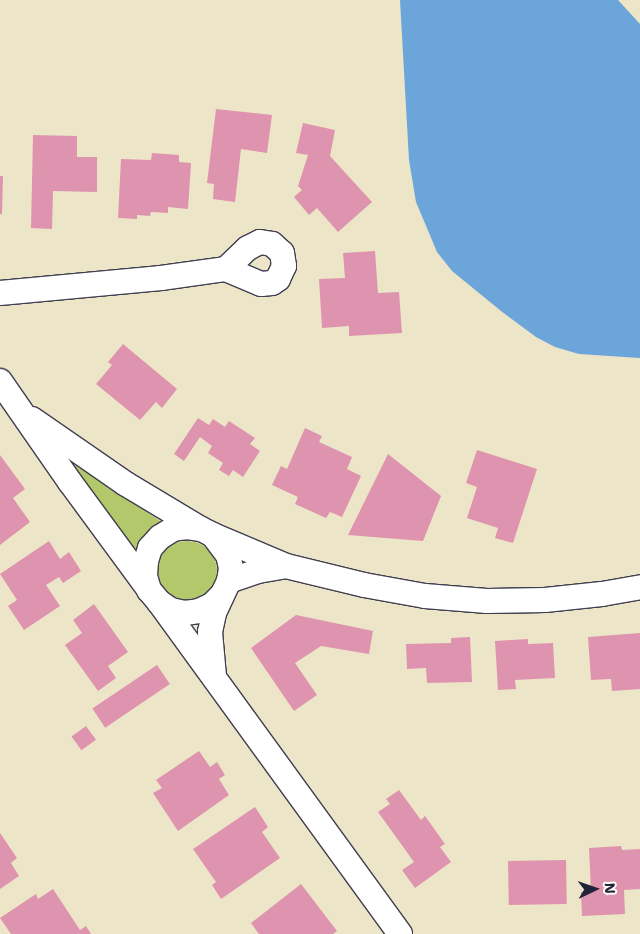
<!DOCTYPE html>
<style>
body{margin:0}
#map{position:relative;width:640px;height:934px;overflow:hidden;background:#ede5c8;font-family:"Shantell Sans",sans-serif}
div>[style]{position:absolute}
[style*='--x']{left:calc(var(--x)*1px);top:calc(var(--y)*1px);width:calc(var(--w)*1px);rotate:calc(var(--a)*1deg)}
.green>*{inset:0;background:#b3c76b}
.round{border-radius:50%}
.water>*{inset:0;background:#6ba5da}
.building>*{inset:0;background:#de94ae;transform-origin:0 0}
.roads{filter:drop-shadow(1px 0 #403f50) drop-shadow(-1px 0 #403f50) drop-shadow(0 1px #403f50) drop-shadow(0 -1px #403f50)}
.minor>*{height:24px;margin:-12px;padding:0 12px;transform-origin:12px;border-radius:12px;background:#fff}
span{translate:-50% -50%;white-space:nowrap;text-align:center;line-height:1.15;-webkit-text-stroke:4px #fdfcf7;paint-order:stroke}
.north{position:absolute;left:570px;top:864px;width:50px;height:50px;-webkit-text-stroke:4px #fdfcf7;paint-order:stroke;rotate:87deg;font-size:14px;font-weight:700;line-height:20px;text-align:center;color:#22223b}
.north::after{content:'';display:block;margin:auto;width:18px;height:22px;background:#22223b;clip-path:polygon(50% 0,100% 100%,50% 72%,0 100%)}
</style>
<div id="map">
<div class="green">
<div style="clip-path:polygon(78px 465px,160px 521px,162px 526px,134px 555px,72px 470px,74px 466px)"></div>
<div class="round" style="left:157px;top:541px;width:60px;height:60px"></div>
</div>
<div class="water">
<div style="clip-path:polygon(400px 0,618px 0,640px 24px,640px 358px,579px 354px,555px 347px,536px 337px,501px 311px,452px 271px,437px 252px,416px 202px,409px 160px)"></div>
</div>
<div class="building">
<div style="clip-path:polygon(216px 109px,272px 115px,267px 153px,241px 149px,235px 202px,213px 199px,214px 184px,207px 183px)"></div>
<div style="clip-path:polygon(303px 123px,335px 130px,330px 156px,372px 202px,338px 232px,317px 208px,309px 215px,294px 197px,302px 190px,298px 186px,308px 155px,296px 153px)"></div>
<div style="clip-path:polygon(33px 135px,77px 136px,77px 157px,97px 157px,97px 192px,53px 191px,52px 229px,31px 228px)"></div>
<div style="clip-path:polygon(152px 153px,179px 155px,179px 162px,191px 163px,188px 209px,168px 207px,168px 213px,151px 212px,150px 216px,137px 215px,137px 219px,118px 218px,121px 159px,151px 160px)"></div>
<div style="clip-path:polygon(0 176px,3px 176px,2px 214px,0 214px)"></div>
<div style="clip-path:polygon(375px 251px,378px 293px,399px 292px,402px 333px,349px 336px,349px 326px,322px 328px,319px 279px,345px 278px,343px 253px)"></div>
<div style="clip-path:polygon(123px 344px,177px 389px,162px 408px,156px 402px,140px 420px,96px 384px,112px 365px,108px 362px)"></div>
<div style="clip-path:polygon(198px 418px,209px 425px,213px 419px,225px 427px,229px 421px,255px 438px,250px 444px,260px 451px,243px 477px,233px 470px,229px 476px,219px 470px,223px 463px,208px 453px,212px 446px,200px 437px,184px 461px,174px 454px)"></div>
<div style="clip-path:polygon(305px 428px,322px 436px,319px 442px,352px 457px,347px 469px,361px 476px,342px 517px,330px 512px,326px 518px,295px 504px,298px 497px,272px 485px,281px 466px,287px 469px)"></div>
<div style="clip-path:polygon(477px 450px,537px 469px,513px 543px,495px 538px,498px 528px,467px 518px,477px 487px,466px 483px)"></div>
<div style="clip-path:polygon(388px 454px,441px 496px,423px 541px,348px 535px)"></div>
<div style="clip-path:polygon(0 455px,25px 489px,13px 498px,30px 522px,0 545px)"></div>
<div style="clip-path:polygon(49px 541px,60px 559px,69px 552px,81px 571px,63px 583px,59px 577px,46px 585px,60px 606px,24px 630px,8px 606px,17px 600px,0 574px)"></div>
<div style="clip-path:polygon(94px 604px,128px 652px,108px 666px,116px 678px,98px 691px,65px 645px,82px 633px,73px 620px)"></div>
<div style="clip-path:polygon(296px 615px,373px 631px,369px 654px,321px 646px,295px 663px,317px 695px,294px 711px,251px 648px)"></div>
<div style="clip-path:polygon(640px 633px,640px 689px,612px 691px,611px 679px,591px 680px,588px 637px)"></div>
<div style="clip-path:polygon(470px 637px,472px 682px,427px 683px,426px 668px,407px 669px,406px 644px,451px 643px,451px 638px)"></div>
<div style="clip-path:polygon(528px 639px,528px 644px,553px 643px,555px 678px,515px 680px,516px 689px,498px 690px,495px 641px)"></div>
<div style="left:157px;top:665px;width:23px;height:78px;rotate:56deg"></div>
<div style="left:86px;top:726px;width:17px;height:18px;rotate:54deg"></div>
<div style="clip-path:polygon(199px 751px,210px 767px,217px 762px,225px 775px,219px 779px,229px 795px,178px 831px,153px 793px,162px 788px,156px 780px)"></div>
<div style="clip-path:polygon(399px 790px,421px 820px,425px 816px,445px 844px,440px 847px,451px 862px,415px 888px,402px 870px,414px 862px,378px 812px,390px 804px,386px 799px)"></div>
<div style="clip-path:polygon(255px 807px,268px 827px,262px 832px,280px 858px,221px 899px,212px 885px,216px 882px,193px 849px)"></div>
<div style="clip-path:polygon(0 833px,17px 858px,11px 863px,19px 876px,0 889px)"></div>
<div style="clip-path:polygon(621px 846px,622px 850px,640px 849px,640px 889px,624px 890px,625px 914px,582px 916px,581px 892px,591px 892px,589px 848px)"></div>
<div style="left:566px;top:860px;width:44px;height:58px;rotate:89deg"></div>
<div style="clip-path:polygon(301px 884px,337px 931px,333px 934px,259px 934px,251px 923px)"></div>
<div style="clip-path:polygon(53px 889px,80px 930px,86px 926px,91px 934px,11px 934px,0 918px,36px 894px,38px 899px)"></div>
</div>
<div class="roads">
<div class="minor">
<div style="--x:260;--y:242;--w:12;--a:9"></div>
<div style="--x:272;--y:244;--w:13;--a:42"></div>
<div style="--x:282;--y:253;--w:13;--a:81"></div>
<div style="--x:284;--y:266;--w:14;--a:115"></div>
<div style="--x:278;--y:279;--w:7;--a:146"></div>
<div style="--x:272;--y:283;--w:11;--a:175"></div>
<div style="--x:261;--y:284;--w:38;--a:-157"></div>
<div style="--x:226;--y:269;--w:30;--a:-44"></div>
<div style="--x:248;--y:248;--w:13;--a:-27"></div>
<div style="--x:0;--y:293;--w:162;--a:-5.3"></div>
<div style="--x:161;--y:278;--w:66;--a:-7.9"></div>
<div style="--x:0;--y:381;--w:123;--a:55.3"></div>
<div style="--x:70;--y:482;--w:130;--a:53.7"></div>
<div style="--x:32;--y:419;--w:114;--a:34.7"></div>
<div style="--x:126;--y:484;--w:87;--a:31"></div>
<div style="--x:213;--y:535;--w:79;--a:23"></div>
<div style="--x:286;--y:566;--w:80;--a:13.7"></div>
<div style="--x:364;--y:585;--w:62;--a:10.2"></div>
<div style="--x:425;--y:596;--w:62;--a:4.6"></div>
<div style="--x:487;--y:601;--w:58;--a:-1"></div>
<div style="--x:545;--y:600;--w:57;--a:-6"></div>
<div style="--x:602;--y:594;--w:39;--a:-10"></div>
<div style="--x:229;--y:581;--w:31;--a:-19"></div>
<div style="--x:258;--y:571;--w:28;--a:-10"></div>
<div style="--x:159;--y:602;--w:410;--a:54"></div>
<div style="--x:214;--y:676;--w:44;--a:-95.2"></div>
<div style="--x:210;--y:632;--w:19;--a:-78"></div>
<div style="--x:214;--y:613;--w:35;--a:-65"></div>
<div style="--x:229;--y:581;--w:13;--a:-81"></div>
<div style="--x:231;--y:568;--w:13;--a:-103"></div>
<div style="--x:228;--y:555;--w:25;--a:-127"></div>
<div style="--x:213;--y:535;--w:13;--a:-153"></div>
<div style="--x:201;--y:529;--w:14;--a:-172"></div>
<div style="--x:187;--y:527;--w:14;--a:172"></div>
<div style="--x:173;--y:529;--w:15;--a:148"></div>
<div style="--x:160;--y:537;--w:15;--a:132"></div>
<div style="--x:150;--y:548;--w:14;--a:107"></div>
<div style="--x:146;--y:561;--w:15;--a:94"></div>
<div style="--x:145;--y:576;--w:15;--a:74"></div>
<div style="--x:149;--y:590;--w:16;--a:50"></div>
<div style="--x:159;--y:602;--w:14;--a:34"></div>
<div style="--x:171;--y:610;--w:14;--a:12"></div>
<div style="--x:185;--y:613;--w:14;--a:-8"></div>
<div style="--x:199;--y:611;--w:14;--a:-25"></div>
<div style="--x:212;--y:605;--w:14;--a:-45"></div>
</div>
</div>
<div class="north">N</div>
</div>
